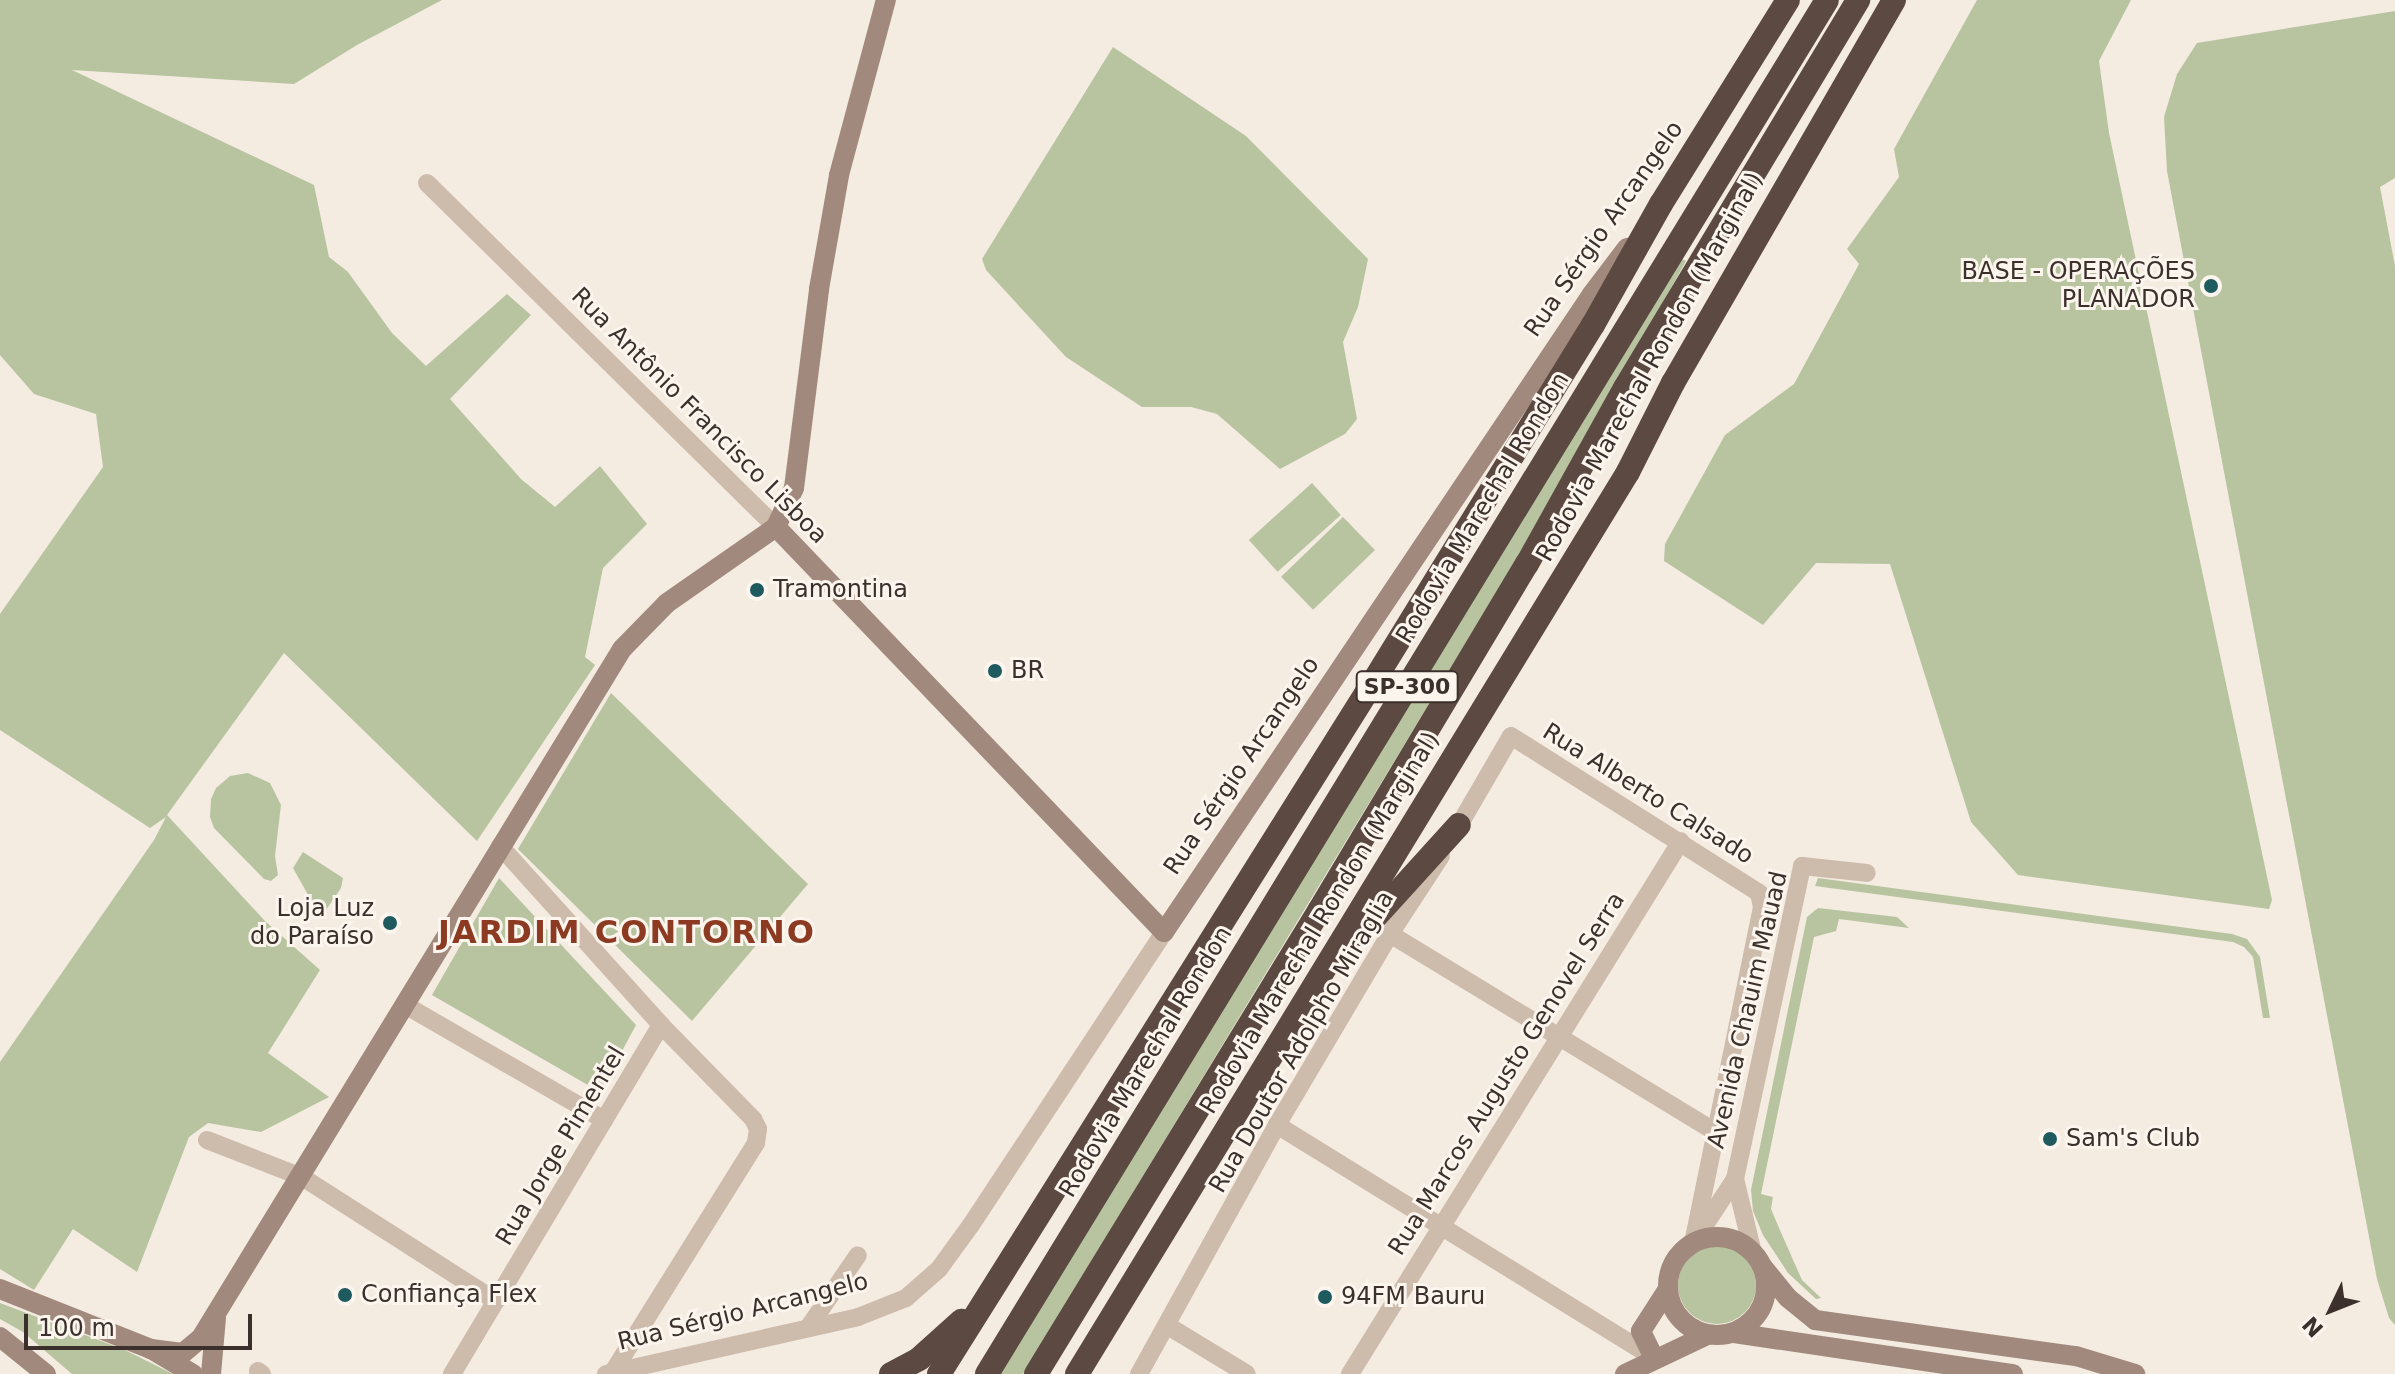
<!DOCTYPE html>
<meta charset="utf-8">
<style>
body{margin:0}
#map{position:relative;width:2395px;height:1374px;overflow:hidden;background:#f4ebe1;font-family:"DejaVu Sans",sans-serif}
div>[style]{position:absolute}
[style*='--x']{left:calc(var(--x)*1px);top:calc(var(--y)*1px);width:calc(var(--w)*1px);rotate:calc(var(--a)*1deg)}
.green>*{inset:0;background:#b8c4a0;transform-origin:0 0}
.round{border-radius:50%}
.street>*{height:18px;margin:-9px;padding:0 9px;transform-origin:9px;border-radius:9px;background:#cdbbac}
.secondary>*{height:20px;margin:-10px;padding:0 10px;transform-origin:10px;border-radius:10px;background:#a18a7d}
.secondary>.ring{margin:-10px;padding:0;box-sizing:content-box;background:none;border:20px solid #a18a7d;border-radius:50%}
.highway>*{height:24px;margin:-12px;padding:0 12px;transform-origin:12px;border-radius:12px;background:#5c4a42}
.dots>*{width:22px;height:22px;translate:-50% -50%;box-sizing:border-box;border:4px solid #fbf5ee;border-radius:50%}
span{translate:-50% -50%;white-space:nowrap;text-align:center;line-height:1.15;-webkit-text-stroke:6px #fbf5ee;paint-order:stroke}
.shield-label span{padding:2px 6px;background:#fbf5ee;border:2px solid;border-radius:6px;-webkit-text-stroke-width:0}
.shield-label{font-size:22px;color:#3b302b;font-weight:700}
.street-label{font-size:24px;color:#3b302b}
.poi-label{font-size:24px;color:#3b302b}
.right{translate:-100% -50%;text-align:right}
.left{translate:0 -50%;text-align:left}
.district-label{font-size:32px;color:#8c3b22;font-weight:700;letter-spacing:2px}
.north{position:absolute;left:2291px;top:1270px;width:80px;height:80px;-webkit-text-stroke:6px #fbf5ee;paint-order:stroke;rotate:227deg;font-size:22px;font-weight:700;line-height:32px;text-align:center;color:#3b302b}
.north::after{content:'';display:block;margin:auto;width:28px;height:36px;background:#3b302b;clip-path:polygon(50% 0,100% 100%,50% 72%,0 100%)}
.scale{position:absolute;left:24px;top:1314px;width:228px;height:36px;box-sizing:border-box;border:4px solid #3b302b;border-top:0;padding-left:10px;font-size:24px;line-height:28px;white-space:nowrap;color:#3b302b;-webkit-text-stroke:6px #fbf5ee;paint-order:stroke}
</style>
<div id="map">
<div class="green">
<div style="clip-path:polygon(0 0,442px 0,357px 45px,294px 84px,72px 70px,314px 185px,329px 257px,348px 272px,392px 333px,426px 366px,507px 294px,531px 315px,450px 399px,521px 479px,555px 507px,600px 466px,647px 524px,603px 568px,585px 657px,595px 665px,477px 841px,284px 653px,167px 815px,265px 921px,320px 970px,268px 1053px,329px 1097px,261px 1132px,208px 1123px,189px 1137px,137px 1272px,73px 1229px,34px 1290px,0 1269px,0 1062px,154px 840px,166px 817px,150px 828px,0 730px,0 614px,103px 467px,96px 414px,34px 394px,0 355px)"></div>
<div style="clip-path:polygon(1977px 0,2131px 0,2099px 61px,2109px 133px,2272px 900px,2269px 909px,2018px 875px,1971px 822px,1890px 564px,1816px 563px,1763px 625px,1664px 561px,1665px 544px,1725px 435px,1794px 384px,1859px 264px,1847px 249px,1899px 177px,1894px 149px)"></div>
<div style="clip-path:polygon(2395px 11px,2395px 178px,2380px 187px,2395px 266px,2395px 1325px,2389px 1318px,2377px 1279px,2167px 171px,2164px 117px,2177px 74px,2197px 43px)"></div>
<div style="clip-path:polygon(1113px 47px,1246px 136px,1368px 259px,1358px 307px,1343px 342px,1357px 419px,1345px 434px,1280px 469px,1217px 414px,1191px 407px,1142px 407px,1066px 357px,986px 270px,982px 259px)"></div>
<div style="clip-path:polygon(1682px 259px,1686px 261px,1549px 506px,1023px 1374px,999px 1374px)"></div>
<div style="left:1312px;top:483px;width:43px;height:85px;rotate:48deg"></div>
<div style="left:1343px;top:517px;width:46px;height:86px;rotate:46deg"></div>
<div style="clip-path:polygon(611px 693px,808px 884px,692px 1021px,518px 849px)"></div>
<div style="clip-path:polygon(248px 773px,270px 783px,281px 805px,275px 856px,278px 875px,271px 881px,264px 879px,214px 828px,210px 817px,211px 799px,216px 788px,230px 776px)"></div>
<div style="clip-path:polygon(303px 852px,343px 878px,341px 888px,324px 913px,316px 909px,293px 868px)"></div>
<div style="clip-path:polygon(499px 878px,636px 1025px,600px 1092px,432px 995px)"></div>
<div style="clip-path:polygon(1818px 878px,2232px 934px,2247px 939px,2260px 957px,2270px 1018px,2263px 1018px,2253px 957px,2244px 947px,2233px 942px,1815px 886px)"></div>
<div style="clip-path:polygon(1818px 908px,1897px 917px,1909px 928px,1839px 919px,1836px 931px,1814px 937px,1761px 1194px,1773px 1197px,1771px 1209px,1779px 1228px,1802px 1280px,1821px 1298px,1816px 1299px,1788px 1273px,1763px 1235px,1753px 1211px,1751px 1190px,1807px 917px)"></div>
<div class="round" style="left:1678px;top:1246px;width:78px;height:78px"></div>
<div style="clip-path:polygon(0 1303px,125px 1350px,173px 1374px,72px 1374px,23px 1332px,0 1319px)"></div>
</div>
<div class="street">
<div style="--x:427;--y:183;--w:490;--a:44.6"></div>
<div style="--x:1454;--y:834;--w:113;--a:-59.8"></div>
<div style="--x:1511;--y:736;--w:294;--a:32.3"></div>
<div style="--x:1759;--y:893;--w:14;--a:78"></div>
<div style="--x:1762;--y:907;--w:344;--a:101.6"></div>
<div style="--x:500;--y:846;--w:241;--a:48"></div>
<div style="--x:661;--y:1025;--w:132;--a:45.6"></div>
<div style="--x:753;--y:1119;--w:11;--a:63"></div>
<div style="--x:758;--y:1129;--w:14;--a:98"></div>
<div style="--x:756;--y:1143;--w:270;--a:122"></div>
<div style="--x:1390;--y:934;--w:381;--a:31.3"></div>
<div style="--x:405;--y:1005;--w:230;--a:30"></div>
<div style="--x:1277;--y:1125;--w:443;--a:31.7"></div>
<div style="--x:207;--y:1140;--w:102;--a:21.3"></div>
<div style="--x:302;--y:1177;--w:230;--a:32.6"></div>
<div style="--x:1735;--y:1179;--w:320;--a:-77.9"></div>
<div style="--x:1802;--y:866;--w:65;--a:6.1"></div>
<div style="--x:1699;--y:1234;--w:66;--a:-56.8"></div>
<div style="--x:1735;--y:1179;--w:76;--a:76.3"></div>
<div style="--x:1168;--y:1326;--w:92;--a:31.3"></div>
<div style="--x:808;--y:1328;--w:88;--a:-55.6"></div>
<div style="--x:258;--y:1371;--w:5;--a:37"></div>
<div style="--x:452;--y:1374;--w:407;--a:-59.1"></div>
<div style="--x:606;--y:1374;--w:258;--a:-12.7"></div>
<div style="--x:858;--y:1317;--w:52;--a:-21.6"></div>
<div style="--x:906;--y:1298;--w:44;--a:-41.3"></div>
<div style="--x:939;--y:1269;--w:54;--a:-54"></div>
<div style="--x:971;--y:1225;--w:351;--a:-56.6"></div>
<div style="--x:1139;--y:1374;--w:285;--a:-61"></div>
<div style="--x:1277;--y:1125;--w:222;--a:-59.4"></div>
<div style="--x:1390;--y:934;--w:93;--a:-56.8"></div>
<div style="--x:1350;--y:1374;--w:627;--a:-58.16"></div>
</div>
<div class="secondary">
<div style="--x:776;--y:527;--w:561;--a:46.23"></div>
<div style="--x:1164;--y:932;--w:768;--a:-56.14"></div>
<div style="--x:1592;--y:294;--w:58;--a:-52.7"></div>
<div class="ring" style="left:1668px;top:1237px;width:78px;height:78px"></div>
<div style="--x:1762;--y:1266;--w:41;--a:50.9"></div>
<div style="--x:1788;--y:1298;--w:35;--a:39"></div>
<div style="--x:1815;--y:1320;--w:263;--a:7.9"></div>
<div style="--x:2076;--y:1356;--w:62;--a:17"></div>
<div style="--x:0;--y:1289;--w:162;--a:21.7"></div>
<div style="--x:151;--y:1349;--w:49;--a:30.8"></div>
<div style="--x:1734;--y:1333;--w:282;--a:8.4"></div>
<div style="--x:0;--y:1337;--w:59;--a:38.8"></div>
<div style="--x:151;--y:1349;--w:32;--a:7"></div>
<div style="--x:183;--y:1353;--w:23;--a:-40"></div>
<div style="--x:201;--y:1338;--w:807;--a:-58.57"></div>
<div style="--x:622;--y:649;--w:64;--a:-45.6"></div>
<div style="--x:667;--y:603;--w:133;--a:-34.9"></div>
<div style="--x:776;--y:527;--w:43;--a:-65.2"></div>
<div style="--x:794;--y:488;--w:201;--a:-82.8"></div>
<div style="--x:819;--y:289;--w:116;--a:-80"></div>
<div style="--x:839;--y:175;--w:181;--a:-75"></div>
<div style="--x:1654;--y:1358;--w:30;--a:-116"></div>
<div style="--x:1641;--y:1331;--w:50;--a:-57.3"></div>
<div style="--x:211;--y:1374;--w:56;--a:-84.9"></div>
<div style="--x:1625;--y:1374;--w:91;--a:-25.4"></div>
</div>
<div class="highway">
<div style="--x:1360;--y:934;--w:147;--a:-47.8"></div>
<div style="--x:891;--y:1374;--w:32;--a:-28"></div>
<div style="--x:919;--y:1359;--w:57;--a:-42.1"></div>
<div style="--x:939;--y:1374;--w:820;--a:-57.9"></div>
<div style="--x:1375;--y:679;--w:416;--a:-58.4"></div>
<div style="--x:1593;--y:325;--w:139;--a:-60.7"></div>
<div style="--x:1661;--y:204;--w:240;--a:-58.1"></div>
<div style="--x:987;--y:1374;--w:1610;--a:-58.56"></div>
<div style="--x:1036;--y:1374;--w:543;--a:-58.57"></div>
<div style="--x:1319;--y:911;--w:405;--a:-59.1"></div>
<div style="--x:1527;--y:564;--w:201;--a:-60.9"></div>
<div style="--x:1625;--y:388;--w:453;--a:-59"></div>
<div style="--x:1077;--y:1374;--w:1057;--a:-58.58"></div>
<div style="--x:1628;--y:472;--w:100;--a:-63.2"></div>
<div style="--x:1673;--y:383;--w:442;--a:-60"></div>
</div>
<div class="dots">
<div style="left:2211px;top:286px;background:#1f5a5e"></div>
<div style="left:757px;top:590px;background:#1f5a5e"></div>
<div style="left:995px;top:671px;background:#1f5a5e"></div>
<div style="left:390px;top:923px;background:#1f5a5e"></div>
<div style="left:2050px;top:1139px;background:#1f5a5e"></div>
<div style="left:345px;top:1295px;background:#1f5a5e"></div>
<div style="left:1325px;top:1297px;background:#1f5a5e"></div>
</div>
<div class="shield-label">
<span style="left:1407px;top:687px">SP-300</span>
</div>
<div class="street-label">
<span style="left:1604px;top:229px;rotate:-55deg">Rua Sérgio Arcangelo</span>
<span style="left:1650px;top:367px;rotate:-61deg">Rodovia Marechal Rondon (Marginal)</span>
<span style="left:699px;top:416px;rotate:45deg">Rua Antônio Francisco Lisboa</span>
<span style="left:1483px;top:508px;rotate:-59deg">Rodovia Marechal Rondon</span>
<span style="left:1242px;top:766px;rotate:-56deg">Rua Sérgio Arcangelo</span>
<span style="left:1648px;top:794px;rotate:32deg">Rua Alberto Calsado</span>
<span style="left:1320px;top:923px;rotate:-59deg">Rodovia Marechal Rondon (Marginal)</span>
<span style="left:1748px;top:1010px;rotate:-77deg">Avenida Chauim Mauad</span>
<span style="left:1302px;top:1042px;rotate:-60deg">Rua Doutor Adolpho Miraglia</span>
<span style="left:1146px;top:1062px;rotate:-59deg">Rodovia Marechal Rondon</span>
<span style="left:1507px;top:1074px;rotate:-58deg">Rua Marcos Augusto Genovel Serra</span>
<span style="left:561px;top:1146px;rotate:-59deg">Rua Jorge Pimentel</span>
<span style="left:743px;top:1312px;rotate:-14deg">Rua Sérgio Arcangelo</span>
</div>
<div class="poi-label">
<span class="right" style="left:2195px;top:286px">BASE - OPERAÇÕES<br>PLANADOR</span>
<span class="left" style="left:773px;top:590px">Tramontina</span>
<span class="left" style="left:1011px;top:671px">BR</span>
<span class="right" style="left:374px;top:923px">Loja Luz<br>do Paraíso</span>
<span class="left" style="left:2066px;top:1139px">Sam's Club</span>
<span class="left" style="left:361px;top:1295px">Confiança Flex</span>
<span class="left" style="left:1341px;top:1297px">94FM Bauru</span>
</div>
<div class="district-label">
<span style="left:627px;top:932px">JARDIM CONTORNO</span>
</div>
<div class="north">N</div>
<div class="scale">100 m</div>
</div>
